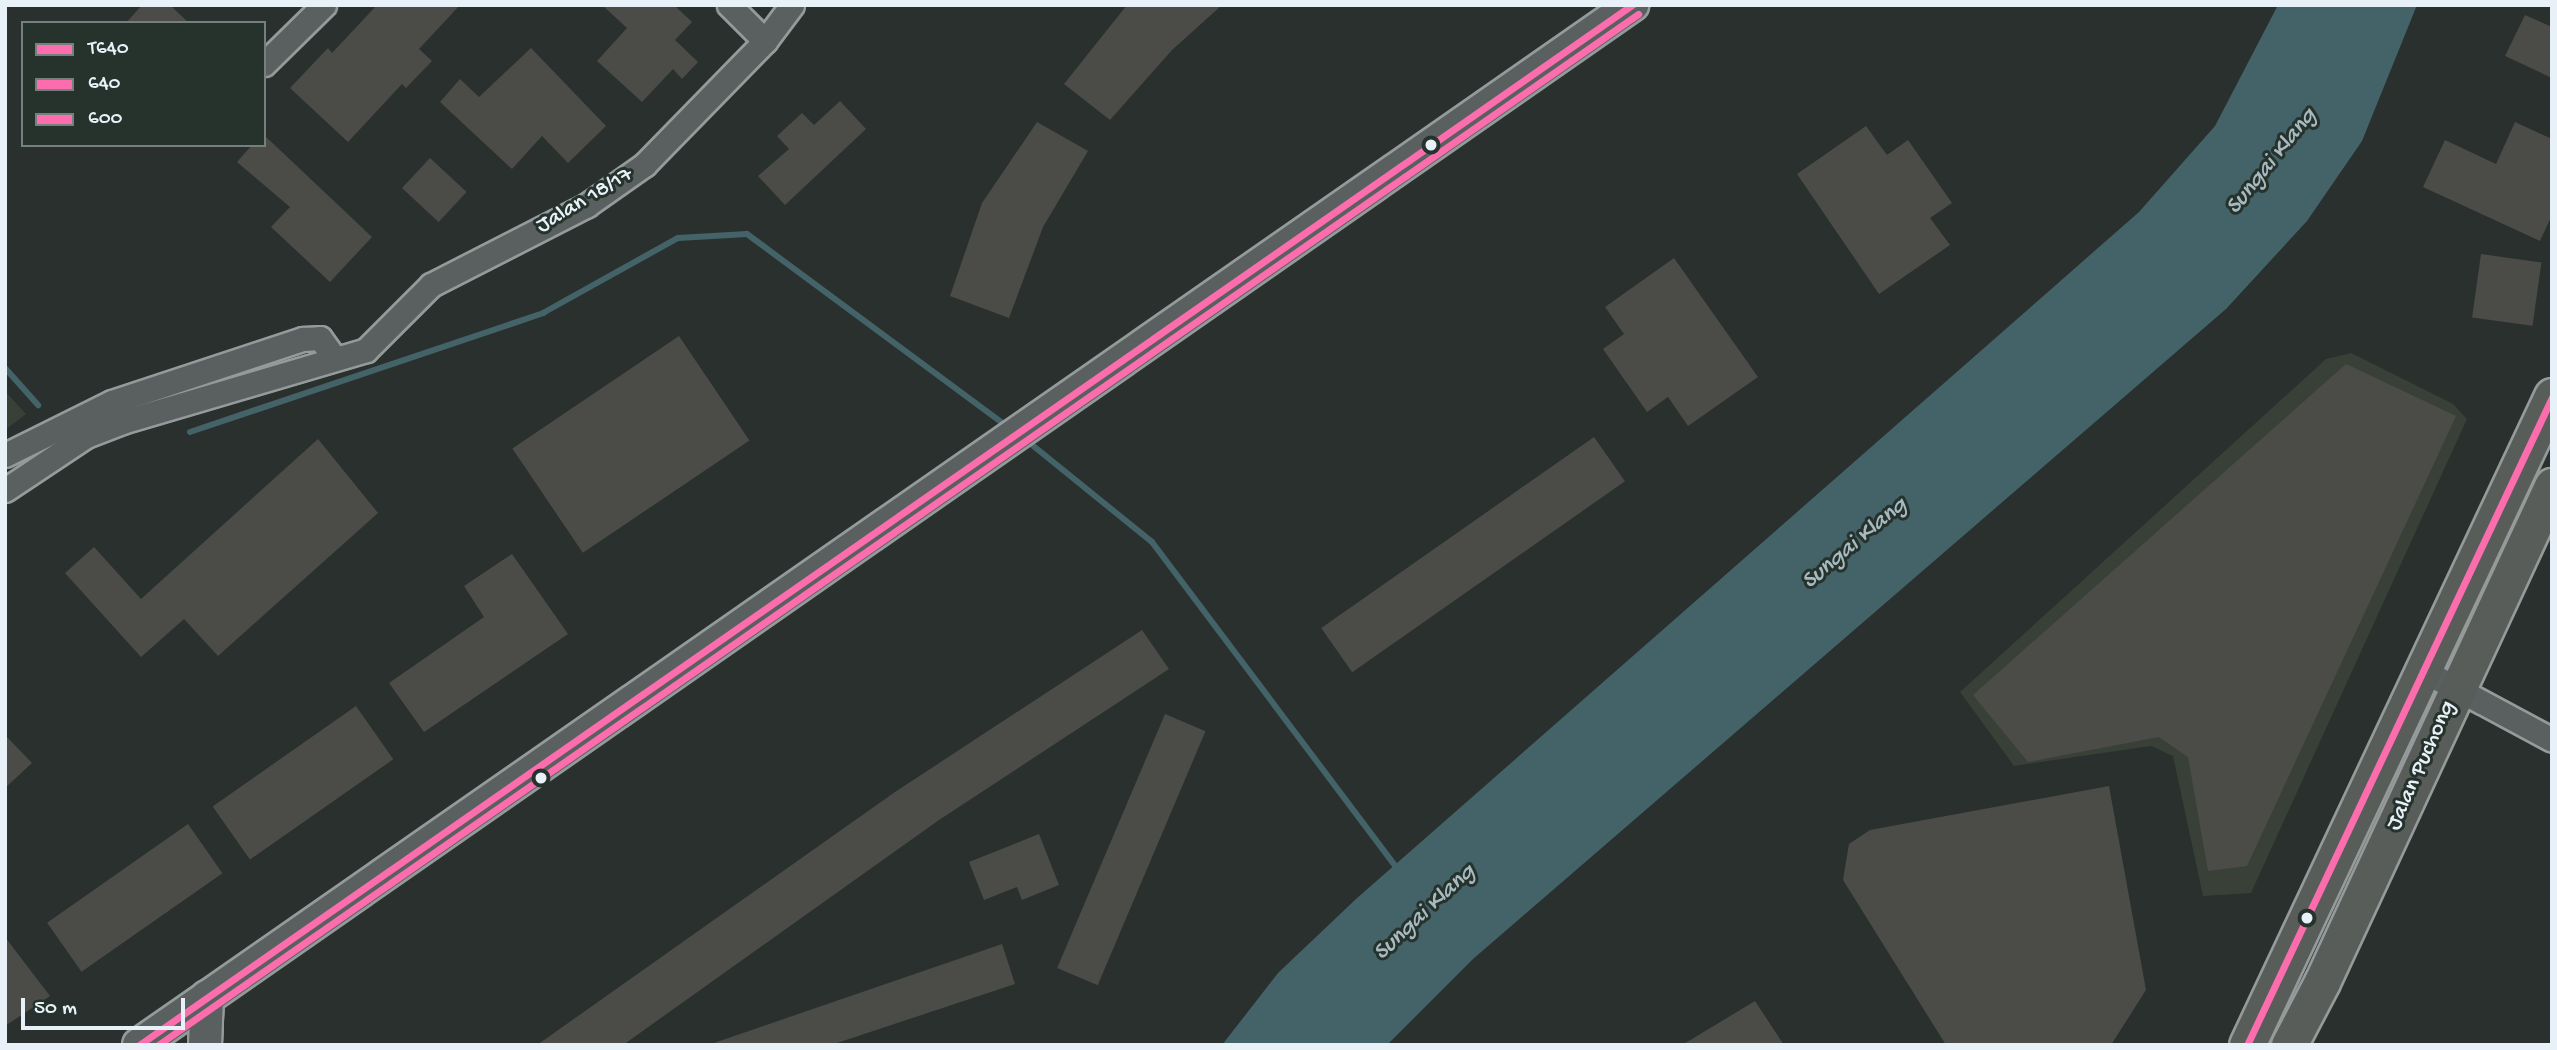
<!DOCTYPE html>
<style>
body{margin:0}
#map{position:relative;width:2557px;height:1050px;overflow:hidden;background:#29302d;font-family:"Gochi Hand",sans-serif}
div>[style]{position:absolute}
[style*='--x']{left:calc(var(--x)*1px);top:calc(var(--y)*1px);width:calc(var(--w)*1px);rotate:calc(var(--a)*1deg)}
.built>*{inset:0;background:#394038}
.water>*{inset:0;background:#446368}
.stream>*{height:6px;margin:-3px;padding:0 3px;transform-origin:3px;border-radius:3px;background:#446368}
.building>*{inset:0;background:#4b4c48;transform-origin:0 0}
.roads{filter:drop-shadow(2px 0 #959a9a) drop-shadow(-2px 0 #959a9a) drop-shadow(0 2px #959a9a) drop-shadow(0 -2px #959a9a)}
.minor>*{height:23px;margin:-11.5px;padding:0 11.5px;transform-origin:11.5px;border-radius:11.5px;background:#5a6060}
.secondary>*{height:32px;margin:-16px;padding:0 16px;transform-origin:16px;border-radius:16px;background:#5a6060}
.primary>*{height:35px;margin:-17.5px;padding:0 17.5px;transform-origin:17.5px;border-radius:17.5px;background:#595d5a}
.bus-1>*{height:7px;margin:-3.5px;padding:0 3.5px;transform-origin:3.5px;border-radius:3.5px;background:#fb6dac}
.bus-2>*{height:7px;margin:-3.5px;padding:0 3.5px;transform-origin:3.5px;border-radius:3.5px;background:#fb6dac}
.bus-3>*{height:7px;margin:-3.5px;padding:0 3.5px;transform-origin:3.5px;border-radius:3.5px;background:#fb6dac}
.dots>*{width:19px;height:19px;translate:-50% -50%;box-sizing:border-box;border:4px solid #26332d;border-radius:50%}
span{translate:-50% -50%;white-space:nowrap;text-align:center;line-height:1.15;-webkit-text-stroke:6px #26332d;paint-order:stroke}
.street-label{font-size:23px;color:#e8f1f8}
.water-label{font-size:24px;color:#a8bac1;font-style:italic}
.frame{position:absolute;inset:0;border:7px solid #e8f1f8;pointer-events:none}
.legend{position:absolute;left:21px;top:21px;width:245px;height:126px;box-sizing:border-box;background:#26332d;border:2px solid #747f7e;margin:0;padding:9px 12px;list-style:none;font-size:21px;color:#e8f1f8}
.legend li{display:flex;align-items:center;gap:14px;height:35px}
.legend b{width:35px;border:2px solid #747f7e}
.scale{position:absolute;left:21px;top:998px;width:164px;height:32px;box-sizing:border-box;border:4px solid #e8f1f8;border-top:0;padding-left:9px;font-size:21px;line-height:24px;white-space:nowrap;color:#e8f1f8;-webkit-text-stroke:5px #26332d;paint-order:stroke}
</style>
<div id="map">
<div class="built">
<div style="clip-path:polygon(2351px 353px,2453px 404px,2467px 419px,2251px 893px,2203px 896px,2173px 756px,2151px 746px,2014px 766px,1960px 692px,2326px 359px)"></div>
<div style="clip-path:polygon(5px 391px,26px 414px,5px 430px)"></div>
</div>
<div class="water">
<div style="clip-path:polygon(2278px 5px,2417px 5px,2362px 141px,2307px 221px,2226px 309px,1473px 959px,1387px 1045px,1222px 1045px,1278px 973px,1356px 899px,2139px 212px,2215px 126px)"></div>
</div>
<div class="stream">
<div style="--x:5;--y:368;--w:50;--a:48.3"></div>
<div style="--x:190;--y:432;--w:373;--a:-18.6"></div>
<div style="--x:543;--y:313;--w:154;--a:-29.1"></div>
<div style="--x:678;--y:238;--w:69;--a:-3.3"></div>
<div style="--x:747;--y:234;--w:326;--a:36.5"></div>
<div style="--x:1026;--y:440;--w:162;--a:39"></div>
<div style="--x:1152;--y:542;--w:411;--a:53.1"></div>
</div>
<div class="building">
<div style="clip-path:polygon(142px 5px,170px 5px,189px 23px,126px 23px)"></div>
<div style="clip-path:polygon(377px 5px,460px 5px,419px 49px,432px 61px,406px 88px,402px 84px,348px 142px,290px 88px,328px 48px,332px 53px)"></div>
<div style="clip-path:polygon(602px 5px,674px 5px,692px 22px,675px 40px,698px 62px,682px 79px,673px 69px,642px 102px,597px 61px,627px 28px)"></div>
<div style="clip-path:polygon(1127px 5px,1222px 5px,1172px 50px,1110px 120px,1064px 84px)"></div>
<div style="clip-path:polygon(2525px 15px,2552px 27px,2552px 78px,2505px 56px)"></div>
<div style="clip-path:polygon(531px 48px,606px 126px,568px 163px,542px 136px,512px 169px,440px 102px,460px 79px,479px 97px)"></div>
<div style="clip-path:polygon(840px 101px,866px 129px,785px 205px,758px 176px,789px 149px,777px 136px,802px 113px,814px 125px)"></div>
<div style="clip-path:polygon(1037px 122px,1088px 151px,1043px 227px,1009px 318px,950px 296px,982px 203px)"></div>
<div style="clip-path:polygon(2515px 122px,2552px 139px,2552px 215px,2540px 241px,2423px 187px,2445px 140px,2496px 164px)"></div>
<div style="clip-path:polygon(1866px 126px,1887px 155px,1908px 140px,1952px 203px,1930px 218px,1950px 245px,1879px 294px,1797px 174px)"></div>
<div style="clip-path:polygon(264px 135px,372px 237px,330px 282px,271px 227px,290px 207px,237px 162px,252px 145px,264px 145px)"></div>
<div style="left:430px;top:158px;width:50px;height:41px;rotate:43deg"></div>
<div style="left:2481px;top:254px;width:61px;height:64px;rotate:8deg"></div>
<div style="clip-path:polygon(1674px 258px,1758px 377px,1688px 426px,1668px 397px,1647px 412px,1603px 349px,1624px 334px,1605px 307px)"></div>
<div style="left:679px;top:336px;width:126px;height:201px;rotate:56deg"></div>
<div style="clip-path:polygon(2346px 364px,2456px 416px,2247px 866px,2208px 871px,2188px 757px,2159px 737px,2028px 762px,1973px 695px)"></div>
<div style="left:1594px;top:437px;width:54px;height:333px;rotate:55deg"></div>
<div style="clip-path:polygon(318px 439px,378px 513px,218px 656px,184px 619px,141px 657px,65px 573px,94px 547px,141px 599px)"></div>
<div style="clip-path:polygon(512px 554px,568px 634px,424px 732px,389px 683px,484px 617px,464px 586px)"></div>
<div style="clip-path:polygon(1142px 630px,1169px 669px,939px 820px,623px 1045px,537px 1045px,895px 792px)"></div>
<div style="left:356px;top:706px;width:65px;height:175px;rotate:55deg"></div>
<div style="left:1165px;top:714px;width:44px;height:276px;rotate:23deg"></div>
<div style="clip-path:polygon(5px 735px,32px 763px,5px 788px)"></div>
<div style="clip-path:polygon(2109px 786px,2146px 990px,2111px 1045px,1946px 1045px,1843px 880px,1849px 844px,1870px 830px)"></div>
<div style="left:188px;top:824px;width:60px;height:172px;rotate:55deg"></div>
<div style="clip-path:polygon(1039px 834px,1059px 885px,1022px 900px,1017px 887px,984px 900px,969px 862px)"></div>
<div style="clip-path:polygon(5px 937px,50px 996px,5px 1026px)"></div>
<div style="clip-path:polygon(1002px 944px,1015px 984px,831px 1045px,708px 1045px)"></div>
<div style="clip-path:polygon(1755px 1001px,1784px 1045px,1682px 1045px)"></div>
</div>
<div class="roads">
<div class="minor">
<div style="--x:729;--y:5;--w:51;--a:45"></div>
<div style="--x:264;--y:64;--w:84;--a:-44.5"></div>
<div style="--x:5;--y:455;--w:119;--a:-26.4"></div>
<div style="--x:112;--y:402;--w:201;--a:-18.3"></div>
<div style="--x:303;--y:339;--w:17;--a:-3"></div>
<div style="--x:320;--y:338;--w:24;--a:54"></div>
<div style="--x:5;--y:490;--w:97;--a:-33.7"></div>
<div style="--x:86;--y:436;--w:39;--a:-21"></div>
<div style="--x:122;--y:422;--w:254;--a:-16.4"></div>
<div style="--x:366;--y:350;--w:92;--a:-45"></div>
<div style="--x:431;--y:285;--w:175;--a:-27.1"></div>
<div style="--x:587;--y:205;--w:70;--a:-35.1"></div>
<div style="--x:644;--y:165;--w:173;--a:-45.7"></div>
<div style="--x:765;--y:41;--w:45;--a:-53.1"></div>
<div style="--x:2424;--y:671;--w:145;--a:28.3"></div>
</div>
<div class="secondary">
<div style="--x:139;--y:1045;--w:1820;--a:-34.86"></div>
<div style="--x:205;--y:1045;--w:48;--a:-87.6"></div>
</div>
<div class="primary">
<div style="--x:2247;--y:1045;--w:717;--a:-64.83"></div>
<div style="--x:2289;--y:1045;--w:71;--a:-62.4"></div>
<div style="--x:2322;--y:982;--w:547;--a:-65.12"></div>
</div>
</div>
<div class="bus-1">
<div style="--x:139;--y:1045;--w:1820;--a:-34.86"></div>
</div>
<div class="bus-2">
<div style="--x:158;--y:1045;--w:1804;--a:-34.86"></div>
</div>
<div class="bus-3">
<div style="--x:2247;--y:1045;--w:716;--a:-64.79"></div>
</div>
<div class="dots">
<div style="left:1431px;top:145px;background:#e8f1f8"></div>
<div style="left:541px;top:778px;background:#e8f1f8"></div>
<div style="left:2307px;top:918px;background:#e8f1f8"></div>
</div>
<div class="street-label">
<span style="left:585px;top:201px;rotate:-31deg">Jalan 18/17</span>
<span style="left:2422px;top:766px;rotate:-66deg">Jalan Puchong</span>
</div>
<div class="water-label">
<span style="left:2272px;top:162px;rotate:-51deg">Sungai Klang</span>
<span style="left:1855px;top:544px;rotate:-40deg">Sungai Klang</span>
<span style="left:1425px;top:913px;rotate:-43deg">Sungai Klang</span>
</div>
<div class="frame"></div>
<ul class="legend">
<li><b style="height:9px;background:#fb6dac"></b>T640</li>
<li><b style="height:9px;background:#fb6dac"></b>640</li>
<li><b style="height:9px;background:#fb6dac"></b>600</li>
</ul>
<div class="scale">50 m</div>
</div>
